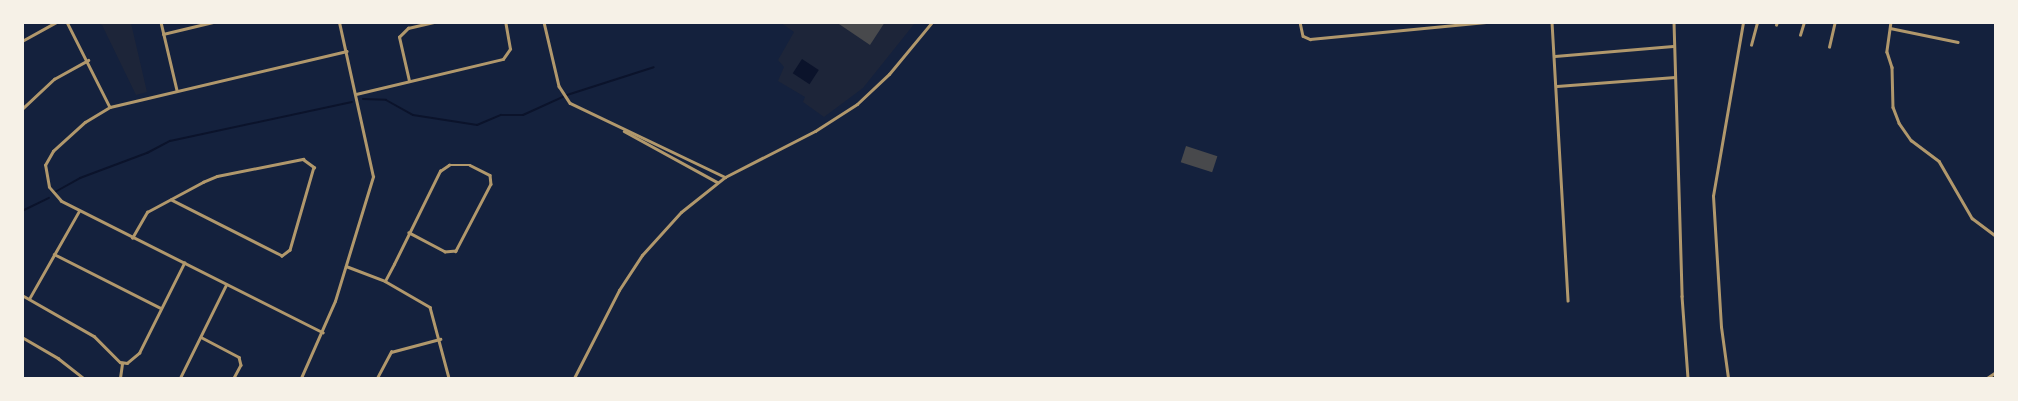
<!DOCTYPE html>
<style>
body{margin:0}
#map{position:relative;width:2018px;height:401px;overflow:hidden;background:#14213d;font-family:Helvetica,sans-serif}
div>[style]{position:absolute}
[style*='--x']{left:calc(var(--x)*1px);top:calc(var(--y)*1px);width:calc(var(--w)*1px);rotate:calc(var(--a)*1deg)}
.green>*{inset:0;background:#1d2539}
.water>*{inset:0;background:#0b132b;transform-origin:0 0}
.stream>*{height:2px;margin:-1px;padding:0 1px;transform-origin:1px;border-radius:1px;background:#0b132b}
.building>*{inset:0;background:#48494c;transform-origin:0 0}
.minor>*{height:2.5px;margin:-1.25px;padding:0 1.25px;transform-origin:1.25px;border-radius:1.25px;background:#b1986c}
.tertiary>*{height:3px;margin:-1.5px;padding:0 1.5px;transform-origin:1.5px;border-radius:1.5px;background:#b1986c}
span{translate:-50% -50%;white-space:nowrap;text-align:center;line-height:1.15;-webkit-text-stroke:4.5px #f6f1e7;paint-order:stroke}
.frame{position:absolute;inset:0;border:24px solid #f6f1e7;pointer-events:none}
</style>
<div id="map">
<div class="green">
<div style="clip-path:polygon(97px 23px,131px 23px,147px 92px,136px 95px,102px 25px)"></div>
<div style="clip-path:polygon(781px 23px,915px 23px,863px 88px,824px 117px,803px 102px,805px 97px,778px 81px,784px 67px,778px 60px,794px 32px)"></div>
</div>
<div class="water">
<div style="left:802px;top:59px;width:20px;height:17px;rotate:33deg"></div>
</div>
<div class="stream">
<div style="--x:363;--y:99;--w:23;--a:2"></div>
<div style="--x:386;--y:100;--w:31;--a:29"></div>
<div style="--x:413;--y:115;--w:65;--a:8.9"></div>
<div style="--x:477;--y:125;--w:26;--a:-23"></div>
<div style="--x:501;--y:115;--w:22;--a:0"></div>
<div style="--x:523;--y:115;--w:48;--a:-24.4"></div>
<div style="--x:567;--y:95;--w:91;--a:-17.8"></div>
<div style="--x:55;--y:192;--w:29;--a:-29"></div>
<div style="--x:80;--y:178;--w:72;--a:-20.5"></div>
<div style="--x:147;--y:153;--w:26;--a:-28"></div>
<div style="--x:170;--y:141;--w:186;--a:-12.1"></div>
<div style="--x:22;--y:211;--w:30;--a:-26"></div>
</div>
<div class="building">
<div style="clip-path:polygon(836px 22px,885px 22px,870px 45px)"></div>
<div style="left:1186px;top:146px;width:33px;height:17px;rotate:18deg"></div>
</div>
<div class="minor">
<div style="--x:67;--y:22;--w:95;--a:63.2"></div>
<div style="--x:161;--y:22;--w:70;--a:76.8"></div>
<div style="--x:544;--y:22;--w:66;--a:76.8"></div>
<div style="--x:559;--y:86;--w:20;--a:57"></div>
<div style="--x:570;--y:103;--w:172;--a:25.5"></div>
<div style="--x:1300;--y:22;--w:14;--a:78"></div>
<div style="--x:1303;--y:36;--w:8;--a:23"></div>
<div style="--x:1310;--y:39;--w:179;--a:-5.5"></div>
<div style="--x:1552;--y:22;--w:279;--a:86.7"></div>
<div style="--x:1674;--y:22;--w:274;--a:88.3"></div>
<div style="--x:1682;--y:296;--w:82;--a:85.8"></div>
<div style="--x:1891;--y:22;--w:30;--a:98"></div>
<div style="--x:1887;--y:52;--w:16;--a:72"></div>
<div style="--x:1892;--y:67;--w:40;--a:88.6"></div>
<div style="--x:1893;--y:107;--w:17;--a:69"></div>
<div style="--x:1899;--y:123;--w:21;--a:55"></div>
<div style="--x:1911;--y:140;--w:35;--a:37"></div>
<div style="--x:1939;--y:161;--w:66;--a:59.9"></div>
<div style="--x:1972;--y:218;--w:30;--a:37"></div>
<div style="--x:1776;--y:25;--w:3;--a:-72"></div>
<div style="--x:1890;--y:28;--w:69;--a:11.6"></div>
<div style="--x:163;--y:34;--w:51;--a:-13.5"></div>
<div style="--x:1800;--y:35;--w:14;--a:-73"></div>
<div style="--x:22;--y:41;--w:39;--a:-29"></div>
<div style="--x:1751;--y:45;--w:24;--a:-75"></div>
<div style="--x:1829;--y:47;--w:26;--a:-77"></div>
<div style="--x:1555;--y:56;--w:118;--a:-4.8"></div>
<div style="--x:409;--y:81;--w:45;--a:-102.8"></div>
<div style="--x:399;--y:37;--w:13;--a:-45"></div>
<div style="--x:408;--y:28;--w:26;--a:-13"></div>
<div style="--x:1557;--y:86;--w:118;--a:-4.4"></div>
<div style="--x:356;--y:94;--w:151;--a:-13.4"></div>
<div style="--x:503;--y:59;--w:12;--a:-55"></div>
<div style="--x:510;--y:49;--w:27;--a:-100"></div>
<div style="--x:22;--y:109;--w:44;--a:-43.2"></div>
<div style="--x:54;--y:79;--w:39;--a:-29"></div>
<div style="--x:624;--y:131;--w:106;--a:28.7"></div>
<div style="--x:132;--y:238;--w:30;--a:-60"></div>
<div style="--x:147;--y:212;--w:64;--a:-28.2"></div>
<div style="--x:203;--y:182;--w:15;--a:-23"></div>
<div style="--x:217;--y:176;--w:88;--a:-11.2"></div>
<div style="--x:303;--y:159;--w:14;--a:36"></div>
<div style="--x:314;--y:167;--w:86;--a:106.1"></div>
<div style="--x:290;--y:250;--w:10;--a:143"></div>
<div style="--x:282;--y:256;--w:124;--a:-153.2"></div>
<div style="--x:54;--y:254;--w:120;--a:26.8"></div>
<div style="--x:346;--y:266;--w:42;--a:21"></div>
<div style="--x:385;--y:281;--w:52;--a:30"></div>
<div style="--x:430;--y:307;--w:73;--a:75"></div>
<div style="--x:385;--y:281;--w:19;--a:-62"></div>
<div style="--x:394;--y:264;--w:104;--a:-63.7"></div>
<div style="--x:440;--y:171;--w:11;--a:-34"></div>
<div style="--x:449;--y:165;--w:21;--a:0"></div>
<div style="--x:470;--y:165;--w:22;--a:27"></div>
<div style="--x:490;--y:175;--w:9;--a:84"></div>
<div style="--x:491;--y:184;--w:76;--a:117.6"></div>
<div style="--x:456;--y:251;--w:11;--a:175"></div>
<div style="--x:445;--y:252;--w:41;--a:-152.2"></div>
<div style="--x:22;--y:295;--w:83;--a:29.7"></div>
<div style="--x:94;--y:336;--w:37;--a:45"></div>
<div style="--x:120;--y:362;--w:7;--a:8"></div>
<div style="--x:127;--y:363;--w:16;--a:-40"></div>
<div style="--x:139;--y:353;--w:101;--a:-63.4"></div>
<div style="--x:29;--y:299;--w:101;--a:-60.4"></div>
<div style="--x:323;--y:333;--w:293;--a:-153.3"></div>
<div style="--x:61;--y:201;--w:18;--a:-131"></div>
<div style="--x:49;--y:187;--w:22;--a:-100"></div>
<div style="--x:45;--y:165;--w:16;--a:-60"></div>
<div style="--x:53;--y:151;--w:43;--a:-42.2"></div>
<div style="--x:85;--y:122;--w:29;--a:-31"></div>
<div style="--x:110;--y:107;--w:243;--a:-13.3"></div>
<div style="--x:22;--y:337;--w:42;--a:30.3"></div>
<div style="--x:58;--y:358;--w:33;--a:38"></div>
<div style="--x:201;--y:337;--w:43;--a:27.8"></div>
<div style="--x:239;--y:357;--w:8;--a:76"></div>
<div style="--x:241;--y:365;--w:15;--a:118"></div>
<div style="--x:120;--y:378;--w:15;--a:-82"></div>
<div style="--x:180;--y:378;--w:104;--a:-63.7"></div>
<div style="--x:301;--y:378;--w:84;--a:-66.2"></div>
<div style="--x:335;--y:301;--w:130;--a:-73"></div>
<div style="--x:373;--y:177;--w:159;--a:-102.4"></div>
<div style="--x:377;--y:378;--w:30;--a:-62"></div>
<div style="--x:391;--y:352;--w:51;--a:-14.9"></div>
<div style="--x:1728;--y:378;--w:51;--a:-97.8"></div>
<div style="--x:1721;--y:327;--w:131;--a:-93.5"></div>
<div style="--x:1713;--y:196;--w:177;--a:-80.2"></div>
<div style="--x:1987;--y:378;--w:11;--a:-34"></div>
</div>
<div class="tertiary">
<div style="--x:574;--y:378;--w:99;--a:-62.9"></div>
<div style="--x:619;--y:290;--w:42;--a:-56.7"></div>
<div style="--x:642;--y:255;--w:58;--a:-47.8"></div>
<div style="--x:681;--y:212;--w:56;--a:-38.5"></div>
<div style="--x:725;--y:177;--w:101;--a:-27.1"></div>
<div style="--x:815;--y:131;--w:50;--a:-32.7"></div>
<div style="--x:857;--y:104;--w:44;--a:-43.2"></div>
<div style="--x:889;--y:74;--w:67;--a:-50.4"></div>
</div>
<div class="frame"></div>
</div>
